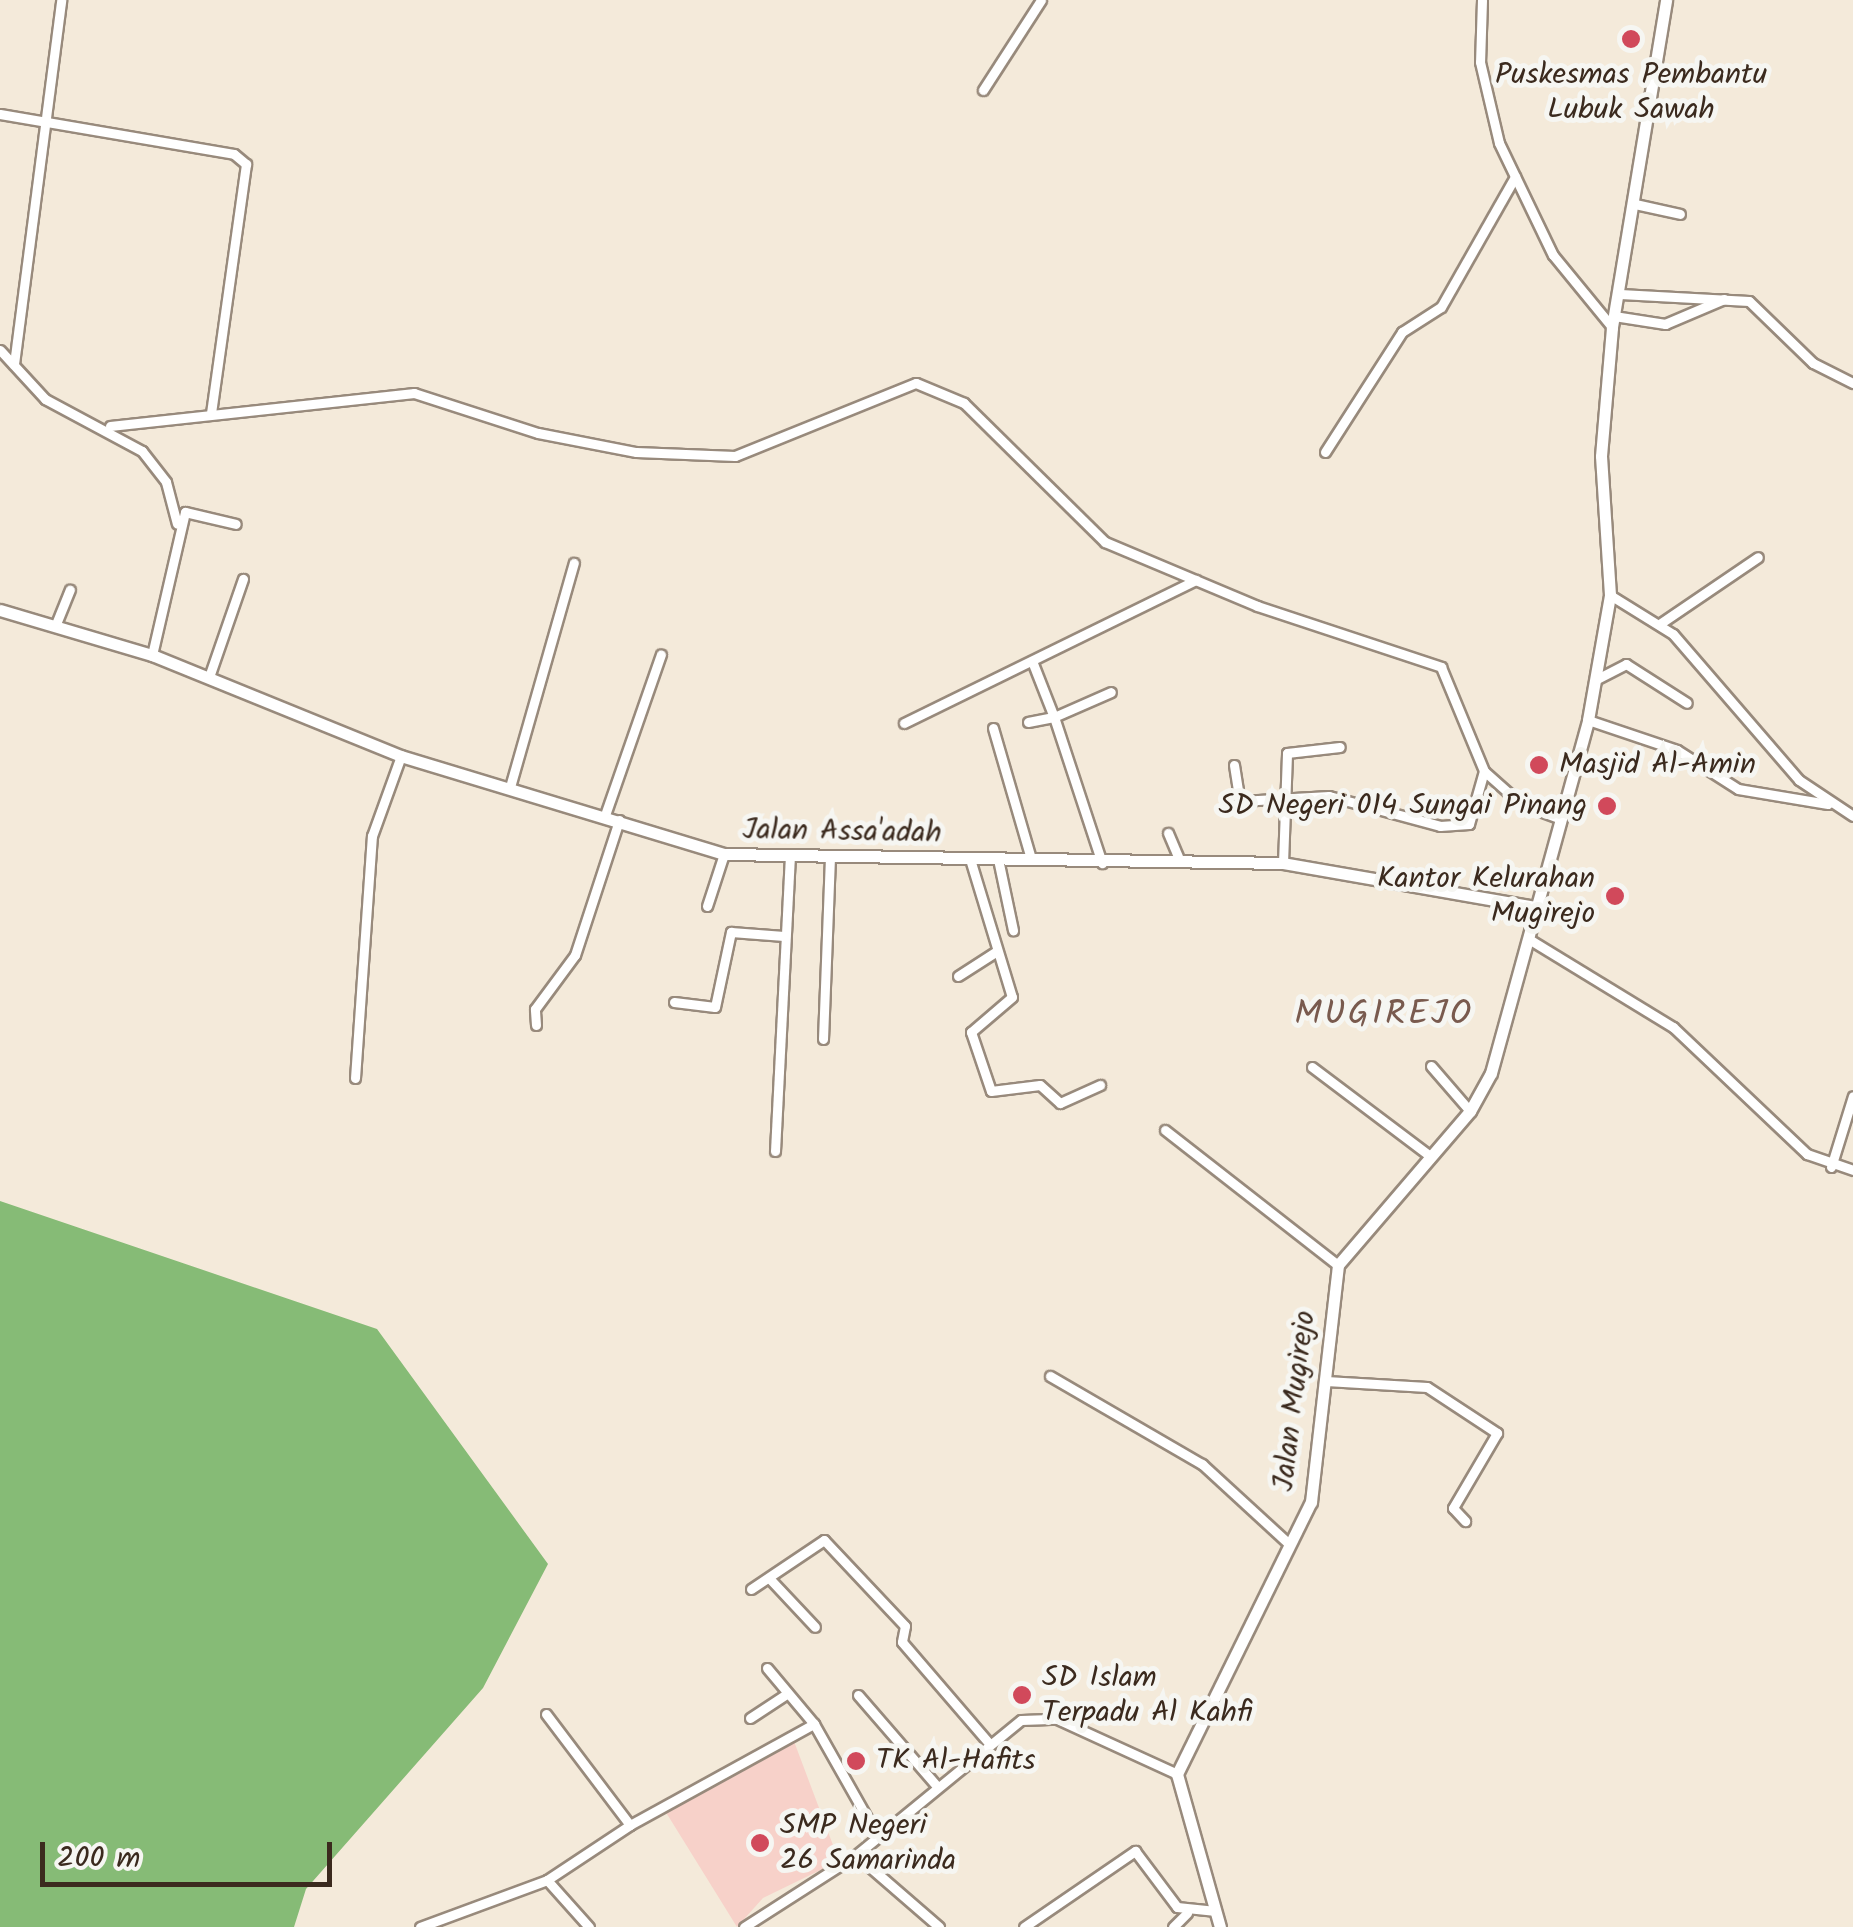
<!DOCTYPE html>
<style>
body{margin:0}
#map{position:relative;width:1853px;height:1927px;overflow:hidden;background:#f4eada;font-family:Kalam,sans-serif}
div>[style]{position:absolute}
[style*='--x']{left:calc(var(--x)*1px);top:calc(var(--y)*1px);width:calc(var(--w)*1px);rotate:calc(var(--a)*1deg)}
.built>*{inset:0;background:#f7d1c9}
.forest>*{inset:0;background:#86bb76}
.roads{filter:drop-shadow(2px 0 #988a7c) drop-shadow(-2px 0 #988a7c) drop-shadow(0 2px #988a7c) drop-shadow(0 -2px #988a7c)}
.street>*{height:9px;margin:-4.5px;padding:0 4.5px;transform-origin:4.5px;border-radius:4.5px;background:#fff}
.secondary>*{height:11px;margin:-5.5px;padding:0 5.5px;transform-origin:5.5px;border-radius:5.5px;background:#fff}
.dots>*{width:28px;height:28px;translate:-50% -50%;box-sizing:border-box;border:5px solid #f6f6f2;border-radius:50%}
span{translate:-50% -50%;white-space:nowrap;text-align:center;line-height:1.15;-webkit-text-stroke:10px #f6f6f2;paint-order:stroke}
.poi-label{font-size:30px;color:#3b2a1e}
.left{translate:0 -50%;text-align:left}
.right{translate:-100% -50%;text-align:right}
.street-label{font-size:30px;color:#3b2a1e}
.quarter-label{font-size:35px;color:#795a4e;letter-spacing:2.5px}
.scale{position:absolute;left:40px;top:1842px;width:292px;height:45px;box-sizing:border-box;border:5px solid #3b2a1e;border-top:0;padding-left:12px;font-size:30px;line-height:35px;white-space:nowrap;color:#3b2a1e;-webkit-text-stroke:8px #f6f6f2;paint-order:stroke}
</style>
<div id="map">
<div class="built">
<div style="clip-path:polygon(792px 1736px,839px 1861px,763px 1898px,737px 1927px,662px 1806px)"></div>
</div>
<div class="forest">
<div style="clip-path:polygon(0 1201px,377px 1329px,548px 1564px,483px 1688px,306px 1889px,294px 1927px,0 1927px)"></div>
</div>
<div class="roads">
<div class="street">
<div style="--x:1482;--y:0;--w:62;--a:91.8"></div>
<div style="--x:1480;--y:62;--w:83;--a:76.8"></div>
<div style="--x:1499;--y:143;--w:124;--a:64.3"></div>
<div style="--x:1553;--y:255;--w:93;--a:50.7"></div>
<div style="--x:983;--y:90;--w:107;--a:-57.2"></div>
<div style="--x:0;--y:114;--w:237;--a:9.7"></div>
<div style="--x:234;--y:154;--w:16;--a:40"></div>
<div style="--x:246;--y:164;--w:250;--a:98"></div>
<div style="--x:1635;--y:204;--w:46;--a:12.5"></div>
<div style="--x:1620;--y:294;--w:129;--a:3.1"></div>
<div style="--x:1749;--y:301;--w:89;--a:44.1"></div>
<div style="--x:1813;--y:363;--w:45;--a:26.6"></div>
<div style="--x:1614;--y:316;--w:52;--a:8.9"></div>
<div style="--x:1665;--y:324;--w:64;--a:-23"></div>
<div style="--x:0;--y:350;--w:67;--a:47.4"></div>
<div style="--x:45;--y:399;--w:110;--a:28.2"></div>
<div style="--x:142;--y:451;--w:39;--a:52"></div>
<div style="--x:166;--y:482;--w:43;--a:75.3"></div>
<div style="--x:14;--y:364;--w:367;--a:-82.6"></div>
<div style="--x:110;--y:426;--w:306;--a:-6.2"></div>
<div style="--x:414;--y:393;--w:130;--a:17.9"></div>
<div style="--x:538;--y:433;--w:100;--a:11"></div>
<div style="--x:636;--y:452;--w:99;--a:2.3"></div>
<div style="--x:735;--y:456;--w:195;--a:-22"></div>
<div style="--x:916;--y:383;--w:52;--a:22.6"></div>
<div style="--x:964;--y:403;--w:198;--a:44.6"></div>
<div style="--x:1105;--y:542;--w:165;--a:22.8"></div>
<div style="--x:1257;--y:606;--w:194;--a:18.3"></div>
<div style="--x:1441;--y:667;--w:113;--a:67.5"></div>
<div style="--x:1484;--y:771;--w:50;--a:41.7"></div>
<div style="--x:1521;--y:804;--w:43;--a:20.6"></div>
<div style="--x:1325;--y:452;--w:143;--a:-57.3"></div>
<div style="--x:1402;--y:332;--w:46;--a:-32.7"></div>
<div style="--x:1441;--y:307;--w:150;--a:-60.4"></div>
<div style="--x:1610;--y:595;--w:74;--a:31.8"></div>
<div style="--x:1673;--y:634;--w:193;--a:49.2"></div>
<div style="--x:1799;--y:780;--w:65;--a:33.7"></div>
<div style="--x:1661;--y:623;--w:117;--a:-34.2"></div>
<div style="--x:56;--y:624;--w:37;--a:-68"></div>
<div style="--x:152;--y:655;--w:147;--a:-77"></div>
<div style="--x:185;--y:512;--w:52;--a:13.2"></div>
<div style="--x:1032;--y:661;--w:60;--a:68.6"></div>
<div style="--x:1054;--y:717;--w:62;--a:-23.7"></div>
<div style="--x:209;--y:677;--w:104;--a:-70.9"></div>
<div style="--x:1595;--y:680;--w:35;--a:-27"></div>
<div style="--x:1626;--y:664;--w:72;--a:32.6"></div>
<div style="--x:1588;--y:720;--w:94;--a:18.6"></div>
<div style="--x:1677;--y:750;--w:72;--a:32.6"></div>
<div style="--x:1738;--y:789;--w:91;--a:9.5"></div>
<div style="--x:1028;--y:722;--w:26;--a:-11"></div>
<div style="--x:1054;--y:717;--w:154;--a:71.8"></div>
<div style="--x:904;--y:723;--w:325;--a:-26.1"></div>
<div style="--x:993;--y:728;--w:136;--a:73.8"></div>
<div style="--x:1234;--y:765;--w:36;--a:81"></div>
<div style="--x:1240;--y:801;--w:89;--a:-3.2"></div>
<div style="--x:1329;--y:796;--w:115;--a:15.1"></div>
<div style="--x:1440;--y:826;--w:29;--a:-4"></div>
<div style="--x:1469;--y:824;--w:55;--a:-74.2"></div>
<div style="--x:510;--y:787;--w:233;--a:-74.1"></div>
<div style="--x:605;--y:815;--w:170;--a:-70.8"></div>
<div style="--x:1168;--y:833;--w:30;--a:67"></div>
<div style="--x:970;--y:859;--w:144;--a:73.1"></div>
<div style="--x:1012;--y:997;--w:54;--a:139.5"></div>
<div style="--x:971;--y:1032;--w:62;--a:71.3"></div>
<div style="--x:991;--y:1091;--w:49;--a:-7"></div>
<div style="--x:1040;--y:1085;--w:27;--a:42"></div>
<div style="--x:1060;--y:1103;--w:44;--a:-24.2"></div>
<div style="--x:998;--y:859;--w:73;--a:78.1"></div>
<div style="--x:1283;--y:863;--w:110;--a:-87.9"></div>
<div style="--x:1287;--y:753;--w:53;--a:-6.5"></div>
<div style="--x:707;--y:906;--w:55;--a:-71.9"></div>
<div style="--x:1532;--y:941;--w:165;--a:31.4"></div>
<div style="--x:1673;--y:1027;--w:185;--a:43.5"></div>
<div style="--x:1807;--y:1154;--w:49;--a:19.2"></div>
<div style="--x:958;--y:976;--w:46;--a:-32.7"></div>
<div style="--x:674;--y:1002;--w:41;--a:7"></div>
<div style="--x:715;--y:1007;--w:77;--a:-78"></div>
<div style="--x:731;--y:932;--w:53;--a:4.3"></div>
<div style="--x:536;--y:1025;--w:16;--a:-94"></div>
<div style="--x:535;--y:1009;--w:67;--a:-53.5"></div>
<div style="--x:575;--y:955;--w:142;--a:-71.9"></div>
<div style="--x:823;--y:1039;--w:181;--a:-87.8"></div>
<div style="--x:1431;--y:1066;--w:60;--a:49.1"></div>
<div style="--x:1312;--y:1067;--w:148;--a:37"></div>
<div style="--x:355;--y:1078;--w:243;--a:-86"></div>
<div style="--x:372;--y:836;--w:85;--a:-70.1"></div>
<div style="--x:1165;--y:1130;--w:219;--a:38"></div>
<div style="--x:775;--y:1151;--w:293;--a:-87.1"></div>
<div style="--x:1831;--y:1167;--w:74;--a:-72.8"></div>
<div style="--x:1050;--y:1376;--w:176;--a:30.1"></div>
<div style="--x:1202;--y:1464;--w:118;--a:42.6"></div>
<div style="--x:1326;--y:1381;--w:101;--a:3.4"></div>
<div style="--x:1427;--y:1387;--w:84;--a:33.3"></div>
<div style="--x:1497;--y:1433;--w:87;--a:120.4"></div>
<div style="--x:1453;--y:1508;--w:18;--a:47"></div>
<div style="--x:769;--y:1578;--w:67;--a:46.8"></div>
<div style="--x:751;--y:1589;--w:88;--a:-33.9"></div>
<div style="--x:824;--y:1540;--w:118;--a:46.7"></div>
<div style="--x:905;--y:1626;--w:16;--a:101"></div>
<div style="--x:902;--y:1642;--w:132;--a:49.3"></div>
<div style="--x:767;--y:1668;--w:73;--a:50"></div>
<div style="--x:814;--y:1724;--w:130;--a:60.5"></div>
<div style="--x:858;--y:1695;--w:118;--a:49.1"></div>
<div style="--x:546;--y:1714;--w:139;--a:52.9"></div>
<div style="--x:630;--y:1825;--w:100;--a:146.5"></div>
<div style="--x:750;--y:1718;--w:45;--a:-33.3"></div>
<div style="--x:630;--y:1825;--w:210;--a:-28.8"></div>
<div style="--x:856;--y:1855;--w:110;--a:40.9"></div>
<div style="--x:420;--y:1927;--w:135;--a:-20.3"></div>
<div style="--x:547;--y:1880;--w:63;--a:48.2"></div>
<div style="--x:744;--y:1927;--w:133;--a:-32.7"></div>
<div style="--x:856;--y:1855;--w:213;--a:-39.3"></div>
<div style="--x:1021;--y:1720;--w:36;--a:-2"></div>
<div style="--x:1057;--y:1719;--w:132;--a:24.6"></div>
<div style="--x:1024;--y:1927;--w:135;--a:-34.4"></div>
<div style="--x:1135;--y:1851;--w:70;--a:53.1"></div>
<div style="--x:1177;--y:1907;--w:39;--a:6"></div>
<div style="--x:1173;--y:1927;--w:20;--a:-45"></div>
</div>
<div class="secondary">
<div style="--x:0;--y:610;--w:159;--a:16.5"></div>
<div style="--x:152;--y:655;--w:269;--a:22.1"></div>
<div style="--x:401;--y:756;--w:338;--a:16.9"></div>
<div style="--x:724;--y:854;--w:559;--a:0.92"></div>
<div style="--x:1283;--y:863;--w:262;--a:9.9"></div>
<div style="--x:1220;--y:1927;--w:159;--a:-105.7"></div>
<div style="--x:1177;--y:1774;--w:303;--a:-63.8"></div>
<div style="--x:1311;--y:1502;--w:239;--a:-83.5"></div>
<div style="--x:1338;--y:1265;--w:203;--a:-49.4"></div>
<div style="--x:1470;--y:1111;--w:43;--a:-61.1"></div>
<div style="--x:1491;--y:1073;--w:366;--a:-74.6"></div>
<div style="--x:1588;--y:720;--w:127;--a:-80"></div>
<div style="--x:1610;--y:595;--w:139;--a:-93.7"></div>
<div style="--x:1601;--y:456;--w:129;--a:-85.1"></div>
<div style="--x:1612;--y:327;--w:331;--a:-80.6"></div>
</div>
</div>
<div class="dots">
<div style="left:1631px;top:39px;background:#d1495b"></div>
<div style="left:1539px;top:765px;background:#d1495b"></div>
<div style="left:1607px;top:806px;background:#d1495b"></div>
<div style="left:1615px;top:896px;background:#d1495b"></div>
<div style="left:1022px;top:1695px;background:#d1495b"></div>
<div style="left:856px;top:1761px;background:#d1495b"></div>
<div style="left:760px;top:1843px;background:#d1495b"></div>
</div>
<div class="poi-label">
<span style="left:1631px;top:92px">Puskesmas Pembantu<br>Lubuk Sawah</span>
<span class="left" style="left:1559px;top:765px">Masjid Al-Amin</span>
<span class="right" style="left:1587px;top:806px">SD Negeri 014 Sungai Pinang</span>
<span class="right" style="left:1595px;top:896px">Kantor Kelurahan<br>Mugirejo</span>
<span class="left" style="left:1042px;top:1695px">SD Islam<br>Terpadu Al Kahfi</span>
<span class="left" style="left:876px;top:1761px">TK Al-Hafits</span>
<span class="left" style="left:780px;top:1843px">SMP Negeri<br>26 Samarinda</span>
</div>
<div class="street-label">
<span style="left:842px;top:832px;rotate:1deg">Jalan Assa'adah</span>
<span style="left:1295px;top:1401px;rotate:-83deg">Jalan Mugirejo</span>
</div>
<div class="quarter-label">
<span style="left:1384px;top:1015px">MUGIREJO</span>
</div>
<div class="scale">200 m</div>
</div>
